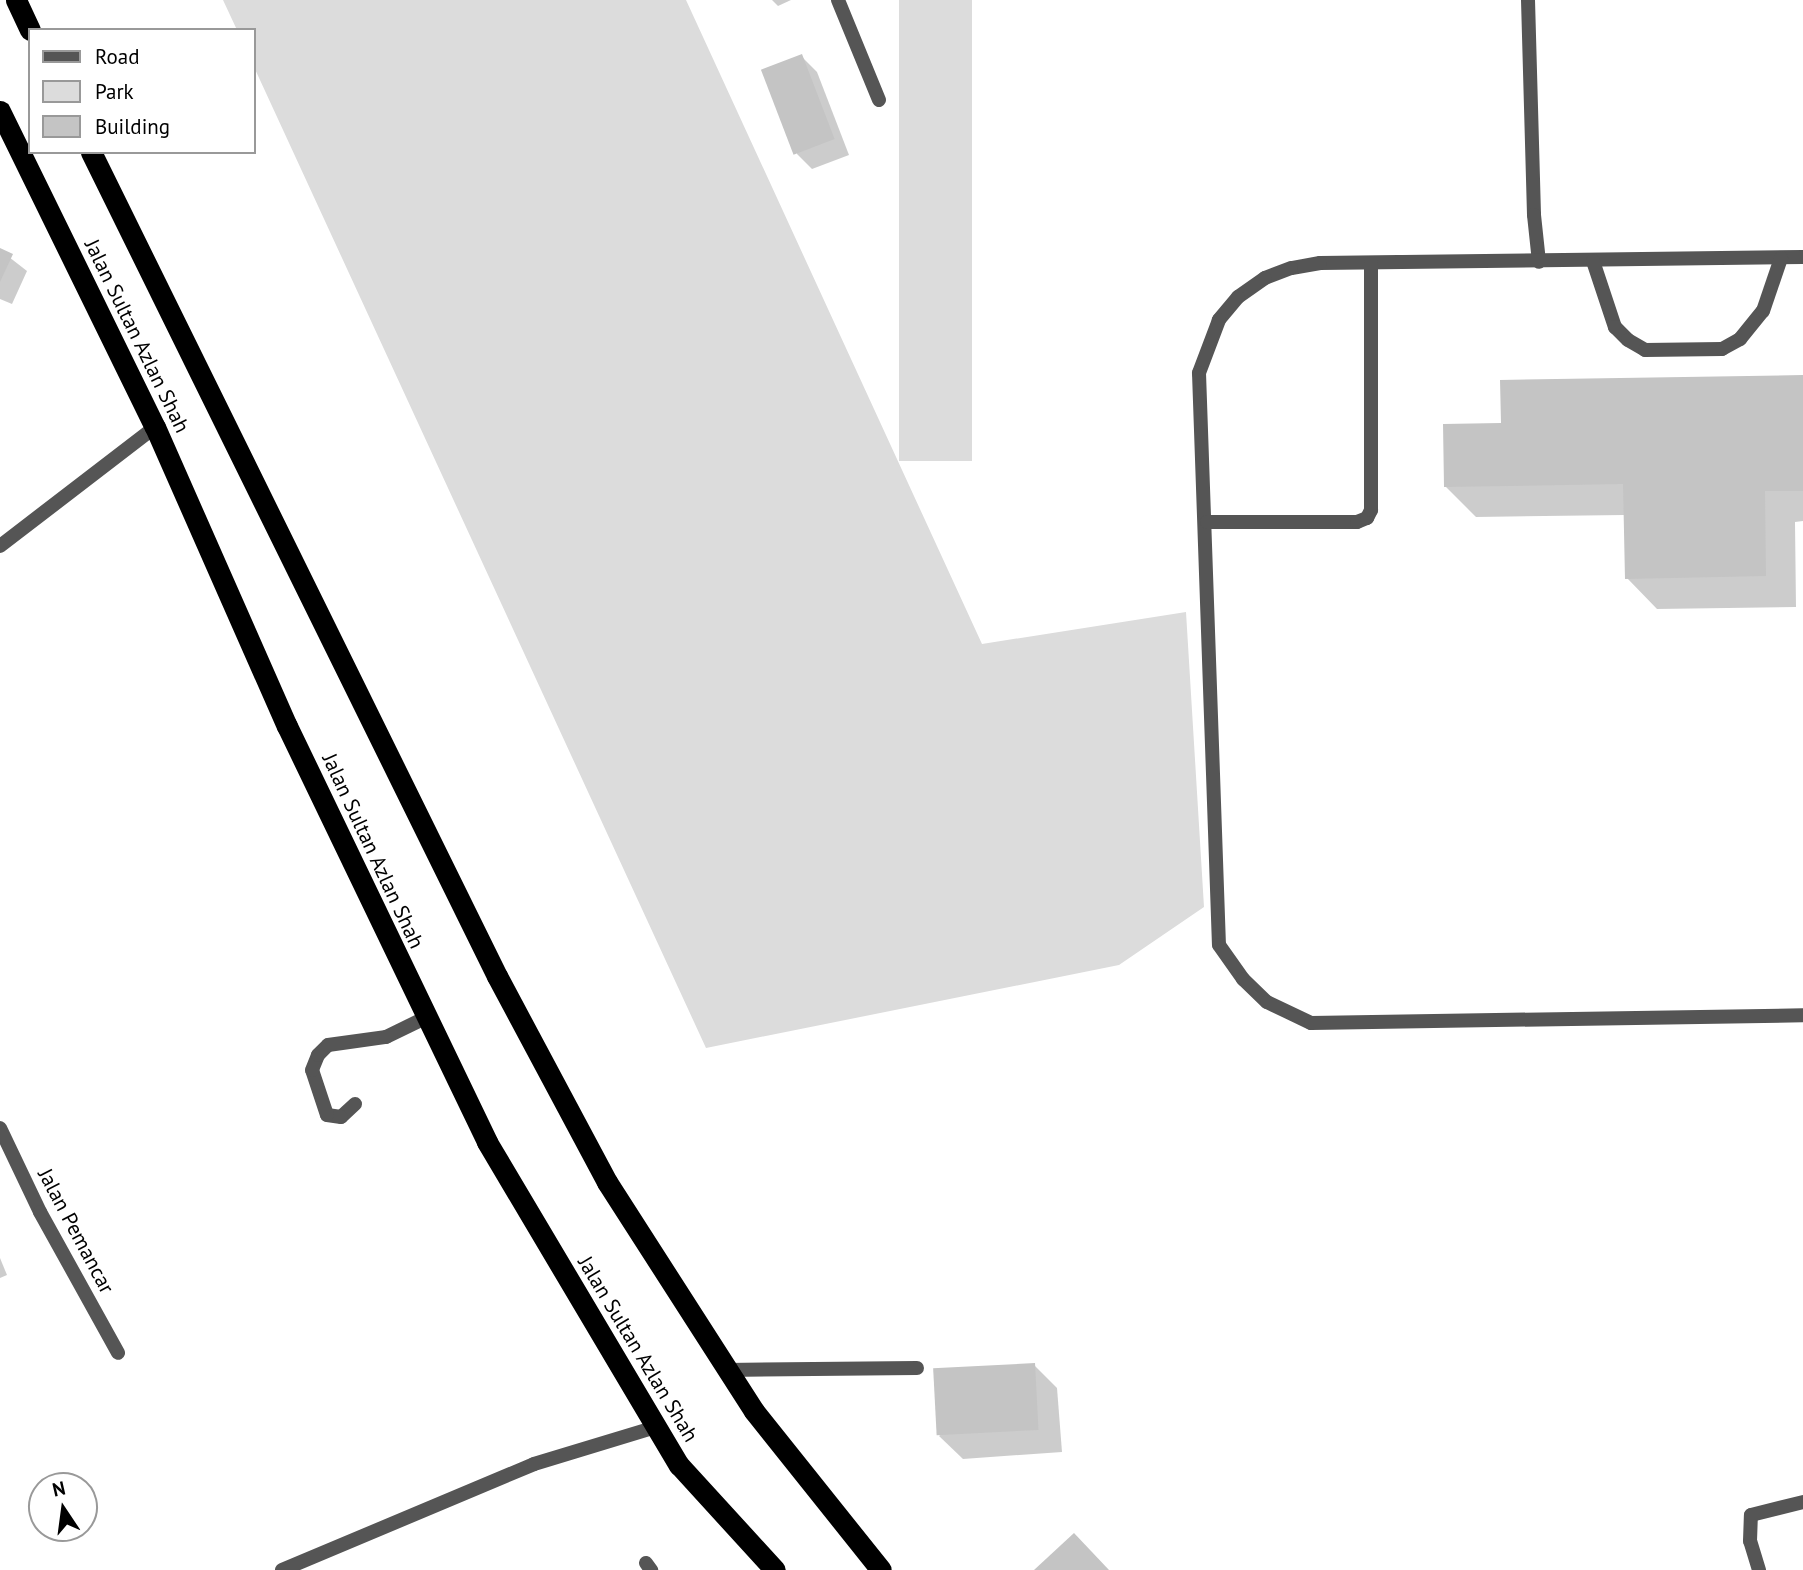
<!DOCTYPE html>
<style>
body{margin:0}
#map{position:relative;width:1803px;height:1570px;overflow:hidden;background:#fff;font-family:"PT Sans",sans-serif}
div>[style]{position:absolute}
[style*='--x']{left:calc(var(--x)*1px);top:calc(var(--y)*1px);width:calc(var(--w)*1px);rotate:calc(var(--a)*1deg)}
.green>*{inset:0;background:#dcdcdc;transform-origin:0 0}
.shadow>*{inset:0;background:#0003}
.building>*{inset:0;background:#c4c4c4;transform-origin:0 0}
.lane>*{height:14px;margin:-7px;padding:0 7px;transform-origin:7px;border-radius:7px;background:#555}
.street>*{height:14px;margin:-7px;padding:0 7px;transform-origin:7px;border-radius:7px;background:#555}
.highway>*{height:21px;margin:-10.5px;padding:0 10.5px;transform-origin:10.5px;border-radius:10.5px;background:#000}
span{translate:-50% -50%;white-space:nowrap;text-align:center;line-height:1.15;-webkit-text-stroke:5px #fff;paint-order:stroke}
.street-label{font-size:21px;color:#000}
.legend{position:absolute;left:28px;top:28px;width:228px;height:126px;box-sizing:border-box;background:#fff;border:2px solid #999;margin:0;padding:9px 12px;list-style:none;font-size:21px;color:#000}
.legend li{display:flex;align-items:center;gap:14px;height:35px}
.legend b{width:35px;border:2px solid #999}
.north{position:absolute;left:28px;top:1472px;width:70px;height:70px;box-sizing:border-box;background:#fff;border:2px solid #999;border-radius:50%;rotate:347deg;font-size:19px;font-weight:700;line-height:28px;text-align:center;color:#000}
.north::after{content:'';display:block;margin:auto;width:24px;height:32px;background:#000;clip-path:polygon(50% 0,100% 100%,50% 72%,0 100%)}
</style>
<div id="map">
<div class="green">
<div style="clip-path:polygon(223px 0,686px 0,982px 644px,1186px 612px,1204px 907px,1119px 965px,706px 1048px,254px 67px,254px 30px,237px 30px)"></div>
<div style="left:899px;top:0;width:73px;height:461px"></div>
</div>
<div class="shadow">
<div style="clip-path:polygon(772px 0,791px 0,778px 6px)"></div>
<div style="clip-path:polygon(801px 56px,817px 72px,849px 155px,812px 169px,797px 154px)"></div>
<div style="clip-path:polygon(0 250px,27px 271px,12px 304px,0 299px)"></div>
<div style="clip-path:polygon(1803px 377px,1803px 521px,1795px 522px,1796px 607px,1657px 609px,1627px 578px,1625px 515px,1476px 517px,1446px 487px,1502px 424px)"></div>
<div style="clip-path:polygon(0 1258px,7px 1275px,0 1278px)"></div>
<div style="clip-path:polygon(1034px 1365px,1057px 1388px,1062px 1452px,963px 1459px,939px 1436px)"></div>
</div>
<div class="building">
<div style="left:802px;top:54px;width:91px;height:44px;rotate:69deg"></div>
<div style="clip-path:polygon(0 248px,13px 254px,0 282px)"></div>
<div style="clip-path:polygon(1803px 375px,1803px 491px,1765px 491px,1766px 576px,1625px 579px,1623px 484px,1444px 487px,1443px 424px,1501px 423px,1500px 380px)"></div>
<div style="left:1035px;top:1363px;width:67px;height:102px;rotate:87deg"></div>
<div style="clip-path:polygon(1074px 1533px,1109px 1570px,1034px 1570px)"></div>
</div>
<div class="lane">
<div style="--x:838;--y:0;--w:108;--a:67.7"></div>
<div style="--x:1528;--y:0;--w:215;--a:88.4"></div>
<div style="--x:1534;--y:215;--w:47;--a:83.9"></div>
<div style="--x:1803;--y:257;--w:483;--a:179.3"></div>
<div style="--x:1320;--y:263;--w:29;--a:170"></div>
<div style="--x:1291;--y:268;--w:28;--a:159"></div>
<div style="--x:1265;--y:278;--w:33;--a:145"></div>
<div style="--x:1238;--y:297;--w:30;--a:130"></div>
<div style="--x:1219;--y:320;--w:57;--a:110.7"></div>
<div style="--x:1199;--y:373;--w:572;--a:88"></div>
<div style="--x:1219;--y:945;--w:42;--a:54.8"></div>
<div style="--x:1243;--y:979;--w:33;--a:44"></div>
<div style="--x:1267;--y:1002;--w:49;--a:25.5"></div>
<div style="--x:1311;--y:1023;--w:492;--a:-0.9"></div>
<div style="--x:1593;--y:261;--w:70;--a:71.6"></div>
<div style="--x:1615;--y:327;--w:18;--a:45"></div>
<div style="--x:1628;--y:340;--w:20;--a:30"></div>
<div style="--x:1645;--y:350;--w:77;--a:-0.7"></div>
<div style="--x:1722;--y:349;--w:21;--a:-29"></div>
<div style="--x:1740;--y:339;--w:36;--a:-51"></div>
<div style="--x:1763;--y:311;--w:56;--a:-71.2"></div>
<div style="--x:1207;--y:522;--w:150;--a:0"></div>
<div style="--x:1357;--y:522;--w:11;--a:-22"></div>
<div style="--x:1367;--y:518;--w:9;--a:-63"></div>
<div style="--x:1371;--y:510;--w:247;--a:-90"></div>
<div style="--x:355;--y:1104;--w:19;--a:137"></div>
<div style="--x:341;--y:1117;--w:14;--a:-172"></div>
<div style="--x:327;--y:1115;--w:47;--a:-108.4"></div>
<div style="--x:312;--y:1070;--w:16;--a:-68"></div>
<div style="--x:318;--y:1055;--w:14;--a:-45"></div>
<div style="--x:328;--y:1045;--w:59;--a:-7.9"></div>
<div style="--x:386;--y:1037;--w:43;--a:-26"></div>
<div style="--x:726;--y:1370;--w:191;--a:-0.6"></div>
<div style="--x:646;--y:1563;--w:9;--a:54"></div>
<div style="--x:1759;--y:1570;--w:30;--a:-107"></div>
<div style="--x:1750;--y:1541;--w:26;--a:-88"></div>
<div style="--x:1751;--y:1515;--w:54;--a:-14"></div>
</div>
<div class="street">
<div style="--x:0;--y:546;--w:195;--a:-37.5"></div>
<div style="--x:0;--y:1128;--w:93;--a:64.5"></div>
<div style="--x:40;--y:1212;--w:161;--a:61"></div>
<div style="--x:282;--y:1570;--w:273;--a:-22.8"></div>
<div style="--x:534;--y:1464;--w:127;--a:-16.9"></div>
</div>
<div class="highway">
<div style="--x:16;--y:0;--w:33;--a:65"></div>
<div style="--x:0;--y:111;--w:352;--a:63.9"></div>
<div style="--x:155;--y:427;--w:327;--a:66.2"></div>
<div style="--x:287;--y:726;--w:462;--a:64.3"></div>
<div style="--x:487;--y:1142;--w:376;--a:59.3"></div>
<div style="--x:679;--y:1465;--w:142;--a:47.6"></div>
<div style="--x:91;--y:152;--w:919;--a:63.77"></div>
<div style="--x:497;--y:976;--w:234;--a:61.9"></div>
<div style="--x:607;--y:1182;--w:272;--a:57.3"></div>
<div style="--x:754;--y:1411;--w:203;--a:51.4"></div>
</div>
<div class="street-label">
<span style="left:137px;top:336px;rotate:64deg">Jalan Sultan Azlan Shah</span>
<span style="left:373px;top:851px;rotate:65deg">Jalan Sultan Azlan Shah</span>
<span style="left:76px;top:1231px;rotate:62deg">Jalan Pemancar</span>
<span style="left:638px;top:1349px;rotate:59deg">Jalan Sultan Azlan Shah</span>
</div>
<ul class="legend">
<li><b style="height:9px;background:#555"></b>Road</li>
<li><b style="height:19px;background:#dcdcdc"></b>Park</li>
<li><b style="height:19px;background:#c4c4c4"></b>Building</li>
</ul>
<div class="north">N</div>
</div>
